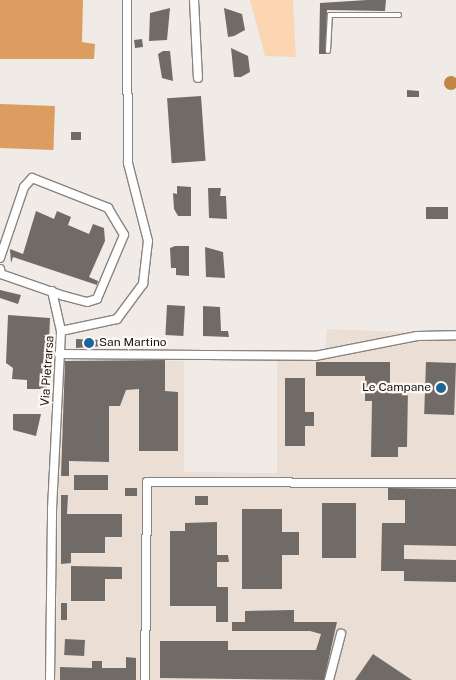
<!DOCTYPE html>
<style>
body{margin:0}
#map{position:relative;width:456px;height:680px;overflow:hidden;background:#f1ebe7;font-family:"Public Sans",sans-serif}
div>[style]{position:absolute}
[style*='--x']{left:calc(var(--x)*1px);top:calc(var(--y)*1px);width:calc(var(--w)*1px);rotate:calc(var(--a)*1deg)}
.built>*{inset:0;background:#ebdfd5}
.green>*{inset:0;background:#fcd6b3}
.forest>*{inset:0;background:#dc9d60;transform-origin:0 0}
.water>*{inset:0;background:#c28547}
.round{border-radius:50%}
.building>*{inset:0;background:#706b67;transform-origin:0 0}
.roads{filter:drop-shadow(1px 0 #898480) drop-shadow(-1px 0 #898480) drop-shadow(0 1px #898480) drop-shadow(0 -1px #898480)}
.lane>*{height:4px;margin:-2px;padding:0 2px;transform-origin:2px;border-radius:2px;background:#fff}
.street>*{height:8px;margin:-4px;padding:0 4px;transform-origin:4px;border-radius:4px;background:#fff}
.dots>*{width:14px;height:14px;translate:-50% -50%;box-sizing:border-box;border:2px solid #fef9f4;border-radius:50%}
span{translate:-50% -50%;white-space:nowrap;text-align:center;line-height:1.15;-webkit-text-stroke:4.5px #fef9f4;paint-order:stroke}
.poi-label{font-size:12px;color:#161412}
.left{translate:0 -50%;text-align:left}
.right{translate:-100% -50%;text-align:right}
.street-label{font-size:12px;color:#161412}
</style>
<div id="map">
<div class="built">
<div style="clip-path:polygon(327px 329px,456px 334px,456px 680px,55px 680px,61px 359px,184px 361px,184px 472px,277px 473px,277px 353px,325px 353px)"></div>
</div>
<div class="green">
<div style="clip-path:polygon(250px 0,293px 0,296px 57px,265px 56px)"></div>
</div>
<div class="forest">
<div style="clip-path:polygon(0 0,83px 0,82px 42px,95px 44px,94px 59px,0 59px)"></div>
<div style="left:0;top:104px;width:55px;height:44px;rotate:2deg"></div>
</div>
<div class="water">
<div class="round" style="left:444px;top:76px;width:14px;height:14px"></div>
</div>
<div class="building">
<div style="clip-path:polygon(367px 0,386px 0,385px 11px,327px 10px,326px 54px,319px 54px,320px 3px)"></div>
<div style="clip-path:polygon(170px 8px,167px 40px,149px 41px,150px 13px)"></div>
<div style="clip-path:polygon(224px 8px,242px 14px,245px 30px,234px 36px,228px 37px)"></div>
<div style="left:142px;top:39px;width:8px;height:8px;rotate:83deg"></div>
<div style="clip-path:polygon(231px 48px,248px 56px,250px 72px,241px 77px,234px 77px)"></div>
<div style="clip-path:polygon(163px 51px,170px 51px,173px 81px,162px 78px,158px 54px)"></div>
<div style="clip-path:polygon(407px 90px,419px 91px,419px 97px,407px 97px)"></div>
<div style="left:201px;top:96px;width:65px;height:34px;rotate:86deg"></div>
<div style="left:81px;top:132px;width:8px;height:10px;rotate:90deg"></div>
<div style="clip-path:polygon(177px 186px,191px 187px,191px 216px,178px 216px,174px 209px,173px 193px,177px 194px)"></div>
<div style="clip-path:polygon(208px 188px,221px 188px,220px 196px,226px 196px,227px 219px,209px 218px)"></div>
<div style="left:426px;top:207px;width:22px;height:12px"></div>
<div style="clip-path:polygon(36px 211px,54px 219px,57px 211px,71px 217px,68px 225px,89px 234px,93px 224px,104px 228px,105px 241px,89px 277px,98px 281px,97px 285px,13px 257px,11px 263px,10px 249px,23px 254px)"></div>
<div style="clip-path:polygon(175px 246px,189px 246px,189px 276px,176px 275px,176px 268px,171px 268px,170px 248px)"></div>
<div style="clip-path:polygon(205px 247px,223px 252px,225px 278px,206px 277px)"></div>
<div style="clip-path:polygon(0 290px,21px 295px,18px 304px,0 298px)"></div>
<div style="left:167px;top:305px;width:18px;height:30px;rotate:3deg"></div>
<div style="clip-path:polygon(203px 306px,220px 307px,221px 331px,228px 331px,229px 337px,203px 336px)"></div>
<div style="clip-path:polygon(8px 315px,50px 318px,47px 389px,27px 389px,27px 380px,12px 379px,13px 368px,6px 363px)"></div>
<div style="clip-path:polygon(76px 339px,102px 340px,103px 346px,76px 348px)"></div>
<div style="clip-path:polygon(165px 360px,165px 391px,178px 392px,178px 451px,139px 451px,139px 389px,126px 390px,120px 406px,109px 406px,109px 462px,69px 461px,69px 476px,61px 476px,65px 361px)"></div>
<div style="clip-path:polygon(316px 362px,390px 362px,390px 389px,408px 389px,407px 447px,398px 447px,398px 457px,371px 457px,372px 401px,365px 401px,365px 376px,316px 376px)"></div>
<div style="left:426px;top:362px;width:30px;height:52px;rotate:2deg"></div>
<div style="clip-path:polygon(285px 378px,305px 378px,305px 412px,314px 412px,314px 426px,305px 426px,305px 446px,285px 446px)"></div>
<div style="clip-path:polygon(13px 414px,41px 414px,36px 436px,13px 430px)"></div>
<div style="left:74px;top:475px;width:34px;height:15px"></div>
<div style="left:125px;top:488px;width:12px;height:8px"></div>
<div style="clip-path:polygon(388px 488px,456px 489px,456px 546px,404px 545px,404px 559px,456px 560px,456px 582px,404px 581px,404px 571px,381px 571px,382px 523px,405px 523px,405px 500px,388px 500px)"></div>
<div style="clip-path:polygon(61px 495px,68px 495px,67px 514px,122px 514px,122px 537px,105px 537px,105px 553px,71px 553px,71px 563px,61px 564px)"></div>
<div style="left:195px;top:496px;width:13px;height:9px"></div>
<div style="left:322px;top:503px;width:34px;height:55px"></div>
<div style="clip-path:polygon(242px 509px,282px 509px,282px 532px,299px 532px,299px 555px,282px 555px,282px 589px,242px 589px)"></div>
<div style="clip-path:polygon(217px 522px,217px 555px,228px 555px,229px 562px,217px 562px,217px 587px,228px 587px,228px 622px,216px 622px,216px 606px,170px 606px,170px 531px,185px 531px,185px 523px)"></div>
<div style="clip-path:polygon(71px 566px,122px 567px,122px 579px,105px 579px,105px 601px,71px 601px)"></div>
<div style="left:61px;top:603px;width:6px;height:17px"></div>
<div style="clip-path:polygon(294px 610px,294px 622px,337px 622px,324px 680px,160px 678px,160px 641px,228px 641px,228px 650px,316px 650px,321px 634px,310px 631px,232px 631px,232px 622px,245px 622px,245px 611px)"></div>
<div style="left:65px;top:639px;width:20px;height:16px;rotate:3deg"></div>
<div style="clip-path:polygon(373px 654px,412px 680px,355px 680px)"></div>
<div style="clip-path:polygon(126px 657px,136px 658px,136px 680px,60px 680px,60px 667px,92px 668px,92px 661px,102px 661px,102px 668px,126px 668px)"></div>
</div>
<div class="roads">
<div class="lane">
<div style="--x:328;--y:51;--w:36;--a:-87"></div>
<div style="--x:330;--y:15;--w:69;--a:0"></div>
</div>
<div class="street">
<div style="--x:194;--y:0;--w:78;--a:87.1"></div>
<div style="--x:0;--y:258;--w:75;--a:-71.3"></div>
<div style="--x:24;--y:187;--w:12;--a:-48"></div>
<div style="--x:32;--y:178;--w:82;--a:21.5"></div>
<div style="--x:108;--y:208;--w:31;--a:59"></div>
<div style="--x:124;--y:235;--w:69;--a:112.9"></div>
<div style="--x:97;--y:299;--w:10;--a:163"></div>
<div style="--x:87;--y:302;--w:24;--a:-165"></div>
<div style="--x:64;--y:296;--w:67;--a:-160.8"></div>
<div style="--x:1;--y:274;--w:5;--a:-101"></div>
<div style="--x:52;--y:291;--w:41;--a:77.3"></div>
<div style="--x:59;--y:354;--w:256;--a:0.4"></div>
<div style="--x:315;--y:356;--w:104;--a:-11.1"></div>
<div style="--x:417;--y:336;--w:39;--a:-1"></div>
<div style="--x:50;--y:680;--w:171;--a:-89.3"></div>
<div style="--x:52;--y:509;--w:178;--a:-87.1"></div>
<div style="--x:61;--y:331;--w:57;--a:-12.1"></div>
<div style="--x:117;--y:319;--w:44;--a:-53.4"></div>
<div style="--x:143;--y:284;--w:43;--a:-83.4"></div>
<div style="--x:148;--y:241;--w:81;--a:-104.4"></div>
<div style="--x:128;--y:163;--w:163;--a:-90.4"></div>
<div style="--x:145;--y:680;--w:198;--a:-89.4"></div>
<div style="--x:147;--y:482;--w:309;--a:0.2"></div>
<div style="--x:329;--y:680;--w:48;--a:-75.4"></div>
</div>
</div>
<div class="dots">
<div style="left:89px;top:343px;background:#1c6599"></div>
<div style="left:441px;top:388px;background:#1c6599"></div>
</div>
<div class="poi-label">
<span class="left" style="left:99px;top:343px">San Martino</span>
<span class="right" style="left:431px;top:388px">Le Campane</span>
</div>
<div class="street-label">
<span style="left:48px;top:371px;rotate:-86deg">Via Pietrarsa</span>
</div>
</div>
